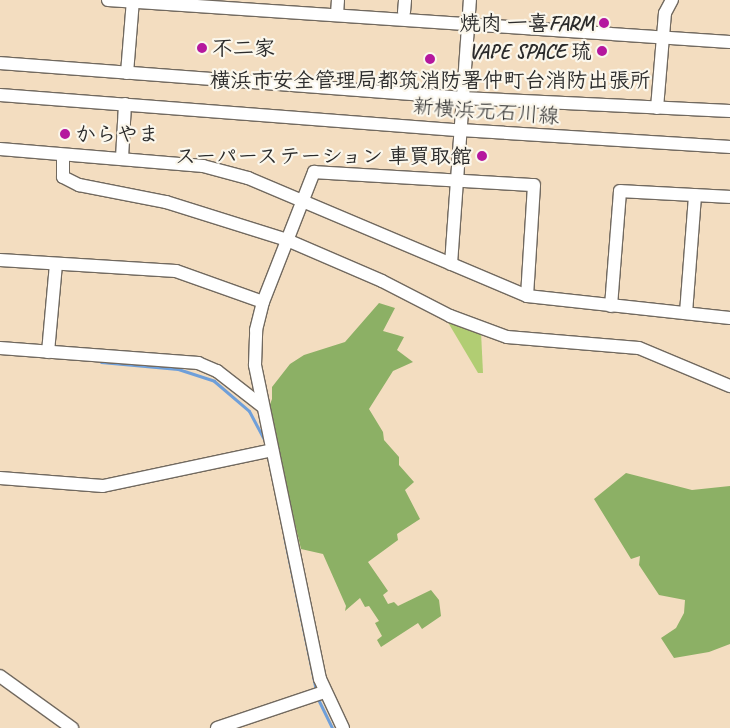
<!DOCTYPE html>
<meta charset="utf-8">
<style>
body{margin:0}
#map{position:relative;width:730px;height:728px;overflow:hidden;background:#f3ddc0;font-family:Caveat,"Klee One",sans-serif}
div>[style]{position:absolute}
[style*='--x']{left:calc(var(--x)*1px);top:calc(var(--y)*1px);width:calc(var(--w)*1px);rotate:calc(var(--a)*1deg)}
.green>*{inset:0;background:#b1cd73}
.forest>*{inset:0;background:#8cb065}
.stream>*{height:3px;margin:-1.5px;padding:0 1.5px;transform-origin:1.5px;border-radius:1.5px;background:#6f9fd9}
.roads{filter:drop-shadow(1px 0 #71695f) drop-shadow(-1px 0 #71695f) drop-shadow(0 1px #71695f) drop-shadow(0 -1px #71695f)}
.minor>*{height:12px;margin:-6px;padding:0 6px;transform-origin:6px;border-radius:6px;background:#fff}
.dots>*{width:14px;height:14px;translate:-50% -50%;box-sizing:border-box;border:2px solid #fbf7ec;border-radius:50%}
span{translate:-50% -50%;white-space:nowrap;text-align:center;line-height:1.15;-webkit-text-stroke:4.5px #fbf7ec;paint-order:stroke}
.poi-label{font-size:21px;color:#2b2b2b;font-weight:700}
.right{translate:-100% -50%;text-align:right}
.left{translate:0 -50%;text-align:left}
.street-label{font-size:21px;color:#2b2b2b}
</style>
<div id="map">
<div class="green">
<div style="clip-path:polygon(446px 319px,481px 332px,483px 373px,478px 373px)"></div>
</div>
<div class="forest">
<div style="clip-path:polygon(379px 303px,395px 308px,383px 331px,404px 337px,397px 350px,413px 362px,393px 371px,369px 409px,383px 432px,384px 440px,399px 457px,399px 465px,414px 482px,405px 490px,420px 519px,397px 534px,398px 540px,368px 562px,388px 591px,383px 595px,388px 604px,394px 602px,398px 606px,431px 590px,439px 600px,441px 616px,422px 629px,418px 623px,381px 647px,377px 640px,382px 636px,375px 623px,379px 621px,369px 606px,365px 607px,360px 598px,345px 611px,346px 606px,323px 554px,301px 549px,268px 410px,272px 399px,272px 387px,290px 364px,304px 355px,345px 342px)"></div>
<div style="clip-path:polygon(626px 473px,692px 490px,730px 486px,730px 644px,709px 652px,674px 658px,661px 638px,676px 628px,684px 613px,685px 600px,659px 595px,639px 565px,640px 556px,631px 559px,594px 499px)"></div>
</div>
<div class="stream">
<div style="--x:101;--y:362;--w:77;--a:5.2"></div>
<div style="--x:178;--y:369;--w:38;--a:18"></div>
<div style="--x:214;--y:381;--w:46;--a:40.6"></div>
<div style="--x:249;--y:411;--w:32;--a:62"></div>
<div style="--x:284;--y:536;--w:158;--a:78.3"></div>
<div style="--x:317;--y:697;--w:34;--a:64"></div>
</div>
<div class="roads">
<div class="minor">
<div style="--x:108;--y:0;--w:623;--a:3.86"></div>
<div style="--x:404;--y:12;--w:12;--a:-85"></div>
<div style="--x:337;--y:14;--w:14;--a:-86"></div>
<div style="--x:0;--y:63;--w:463;--a:4.3"></div>
<div style="--x:462;--y:98;--w:268;--a:2.8"></div>
<div style="--x:127;--y:73;--w:73;--a:-85.3"></div>
<div style="--x:0;--y:95;--w:461;--a:4.4"></div>
<div style="--x:460;--y:130;--w:271;--a:3.6"></div>
<div style="--x:657;--y:108;--w:95;--a:-85.2"></div>
<div style="--x:665;--y:13;--w:15;--a:-62"></div>
<div style="--x:0;--y:149;--w:204;--a:4.8"></div>
<div style="--x:203;--y:166;--w:47;--a:14.9"></div>
<div style="--x:248;--y:178;--w:303;--a:22.9"></div>
<div style="--x:527;--y:296;--w:204;--a:6.2"></div>
<div style="--x:63;--y:155;--w:22;--a:90"></div>
<div style="--x:63;--y:177;--w:18;--a:27"></div>
<div style="--x:79;--y:185;--w:89;--a:11.1"></div>
<div style="--x:166;--y:202;--w:127;--a:17.4"></div>
<div style="--x:287;--y:240;--w:103;--a:23.3"></div>
<div style="--x:382;--y:281;--w:76;--a:27.2"></div>
<div style="--x:450;--y:316;--w:61;--a:20.2"></div>
<div style="--x:507;--y:337;--w:132;--a:4.8"></div>
<div style="--x:639;--y:348;--w:99;--a:22.7"></div>
<div style="--x:122;--y:158;--w:54;--a:-86.8"></div>
<div style="--x:0;--y:260;--w:176;--a:3.6"></div>
<div style="--x:176;--y:271;--w:92;--a:19.6"></div>
<div style="--x:451;--y:264;--w:265;--a:-85.9"></div>
<div style="--x:611;--y:306;--w:115;--a:-85.5"></div>
<div style="--x:620;--y:191;--w:110;--a:3.1"></div>
<div style="--x:686;--y:313;--w:118;--a:-85.6"></div>
<div style="--x:0;--y:348;--w:199;--a:4.3"></div>
<div style="--x:198;--y:363;--w:21;--a:23"></div>
<div style="--x:217;--y:371;--w:57;--a:37.9"></div>
<div style="--x:48;--y:352;--w:88;--a:-84.8"></div>
<div style="--x:0;--y:478;--w:103;--a:4.4"></div>
<div style="--x:103;--y:486;--w:173;--a:-12"></div>
<div style="--x:0;--y:676;--w:89;--a:35.8"></div>
<div style="--x:217;--y:728;--w:113;--a:-18.6"></div>
<div style="--x:343;--y:728;--w:54;--a:-115.1"></div>
<div style="--x:320;--y:679;--w:321;--a:-101.7"></div>
<div style="--x:255;--y:365;--w:35;--a:-88"></div>
<div style="--x:256;--y:330;--w:29;--a:-76"></div>
<div style="--x:263;--y:302;--w:140;--a:-68.6"></div>
<div style="--x:314;--y:172;--w:220;--a:3.4"></div>
<div style="--x:534;--y:185;--w:111;--a:93.6"></div>
</div>
</div>
<div class="dots">
<div style="left:604px;top:23px;background:#b5179e"></div>
<div style="left:202px;top:48px;background:#b5179e"></div>
<div style="left:602px;top:51px;background:#b5179e"></div>
<div style="left:430px;top:59px;background:#b5179e"></div>
<div style="left:65px;top:134px;background:#b5179e"></div>
<div style="left:482px;top:156px;background:#b5179e"></div>
</div>
<div class="poi-label">
<span class="right" style="left:594px;top:23px">焼肉 一喜FARM</span>
<span class="left" style="left:212px;top:48px">不二家</span>
<span class="right" style="left:592px;top:51px">VAPE SPACE 琉</span>
<span style="left:430px;top:80px">横浜市安全管理局都筑消防署仲町台消防出張所</span>
<span class="left" style="left:75px;top:134px">からやま</span>
<span class="right" style="left:472px;top:156px">スーパーステーション 車買取館</span>
</div>
<div class="street-label">
<span style="left:486px;top:111px;rotate:4deg">新横浜元石川線</span>
</div>
</div>
